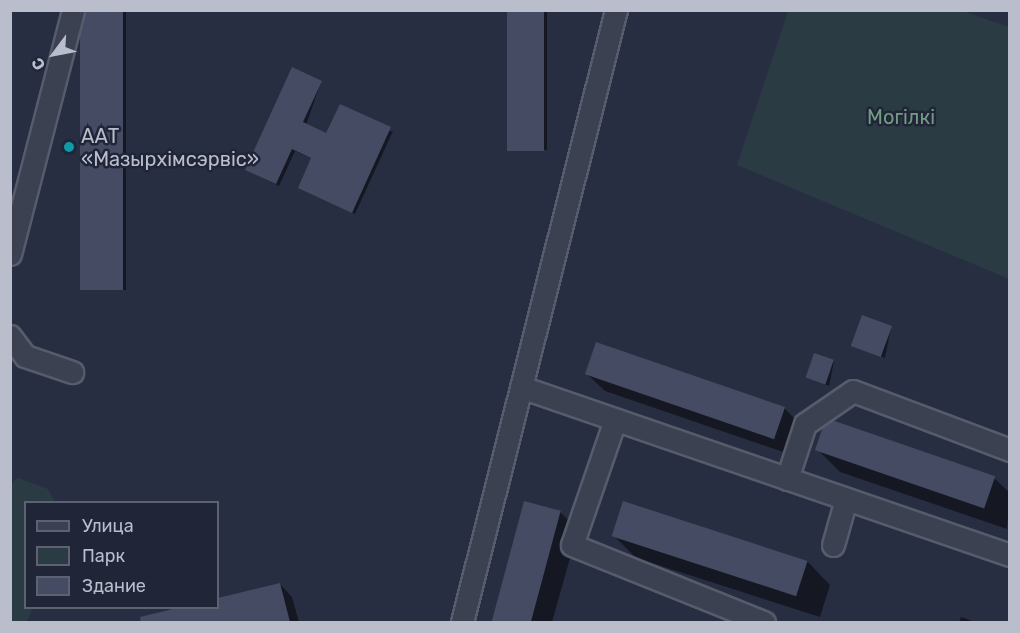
<!DOCTYPE html>
<meta charset="utf-8">
<style>
body{margin:0}
#map{position:relative;width:1020px;height:633px;overflow:hidden;background:#282e42;font-family:Rubik,sans-serif}
div>[style]{position:absolute}
[style*='--x']{left:calc(var(--x)*1px);top:calc(var(--y)*1px);width:calc(var(--w)*1px);rotate:calc(var(--a)*1deg)}
.green>*{inset:0;background:#2a3b43}
.shadow>*{inset:0;background:#0007;transform-origin:0 0}
.building>*{inset:0;background:#444b62;transform-origin:0 0}
.roads{filter:drop-shadow(2px 0 #575c6c) drop-shadow(-2px 0 #575c6c) drop-shadow(0 2px #575c6c) drop-shadow(0 -2px #575c6c)}
.minor>*{height:21px;margin:-10.5px;padding:0 10.5px;transform-origin:10.5px;border-radius:10.5px;background:#3c4152}
.dots>*{width:16px;height:16px;translate:-50% -50%;box-sizing:border-box;border:3px solid #202538;border-radius:50%}
span{translate:-50% -50%;white-space:nowrap;text-align:center;line-height:1.15;-webkit-text-stroke:5px #202538;paint-order:stroke}
.park-label{font-size:20px;color:#719c83}
.poi-label{font-size:20px;color:#b9bdcc}
.left{translate:0 -50%;text-align:left}
.frame{position:absolute;inset:0;border:12px solid #b9bdcc;pointer-events:none}
.legend{position:absolute;left:24px;top:501px;width:195px;height:108px;box-sizing:border-box;background:#202538;border:2px solid #5d6273;margin:0;padding:8px 10px;list-style:none;font-size:18px;color:#b9bdcc}
.legend li{display:flex;align-items:center;gap:12px;height:30px}
.legend b{width:30px;border:2px solid #5d6273}
.north{position:absolute;left:24px;top:24px;width:60px;height:60px;-webkit-text-stroke:4px #202538;paint-order:stroke;rotate:238deg;font-size:16px;font-weight:700;line-height:24px;text-align:center;color:#b9bdcc}
.north::after{content:'';display:block;margin:auto;width:21px;height:27px;background:#b9bdcc;clip-path:polygon(50% 0,100% 100%,50% 72%,0 100%)}
</style>
<div id="map">
<div class="green">
<div style="clip-path:polygon(788px 11px,963px 11px,1009px 27px,1009px 279px,737px 165px)"></div>
<div style="clip-path:polygon(18px 478px,48px 489px,55px 502px,26px 502px,26px 608px,32px 608px,27px 622px,11px 622px,11px 483px)"></div>
</div>
<div class="shadow">
<div style="left:82px;top:10px;width:44px;height:280px"></div>
<div style="left:509px;top:10px;width:38px;height:140px"></div>
<div style="clip-path:polygon(321px 82px,306px 125px,327px 135px,393px 131px,355px 214px,300px 187px,313px 159px,295px 151px,279px 186px,247px 170px)"></div>
<div style="clip-path:polygon(891px 327px,885px 358px,854px 345px)"></div>
<div style="clip-path:polygon(834px 361px,829px 386px,808px 377px)"></div>
<div style="clip-path:polygon(587px 374px,784px 408px,802px 426px,792px 455px,605px 391px)"></div>
<div style="clip-path:polygon(817px 449px,994px 478px,1010px 493px,1007px 529px,840px 472px)"></div>
<div style="clip-path:polygon(526px 502px,560px 512px,578px 530px,552px 622px,493px 622px)"></div>
<div style="clip-path:polygon(624px 503px,808px 562px,830px 585px,820px 617px,636px 558px,614px 536px)"></div>
<div style="clip-path:polygon(280px 584px,292px 597px,299px 622px,143px 622px,141px 618px,184px 608px,218px 608px,218px 599px)"></div>
<div style="clip-path:polygon(961px 617px,975px 622px,959px 622px)"></div>
</div>
<div class="building">
<div style="left:80px;top:10px;width:43px;height:280px"></div>
<div style="left:507px;top:10px;width:37px;height:141px"></div>
<div style="clip-path:polygon(292px 67px,322px 81px,303px 122px,326px 133px,340px 104px,391px 127px,352px 213px,298px 188px,311px 158px,292px 149px,276px 184px,245px 170px)"></div>
<div style="left:862px;top:315px;width:32px;height:33px;rotate:20deg"></div>
<div style="left:596px;top:342px;width:200px;height:34px;rotate:19deg"></div>
<div style="left:814px;top:353px;width:21px;height:26px;rotate:19deg"></div>
<div style="left:826px;top:418px;width:179px;height:34px;rotate:19deg"></div>
<div style="left:524px;top:501px;width:38px;height:125px;rotate:15deg"></div>
<div style="left:623px;top:501px;width:194px;height:37px;rotate:18deg"></div>
<div style="clip-path:polygon(280px 583px,290px 622px,141px 622px,140px 617px,177px 608px,218px 608px,218px 598px)"></div>
</div>
<div class="roads">
<div class="minor">
<div style="--x:10;--y:254;--w:252;--a:-75.5"></div>
<div style="--x:10;--y:336;--w:25;--a:53"></div>
<div style="--x:25;--y:356;--w:50;--a:18.8"></div>
<div style="--x:521;--y:387;--w:517;--a:18.96"></div>
<div style="--x:615;--y:420;--w:132;--a:109"></div>
<div style="--x:572;--y:545;--w:207;--a:21.9"></div>
<div style="--x:787;--y:479;--w:58;--a:-71.9"></div>
<div style="--x:805;--y:424;--w:58;--a:-34.5"></div>
<div style="--x:853;--y:391;--w:168;--a:20.6"></div>
<div style="--x:833;--y:545;--w:48;--a:-74.2"></div>
<div style="--x:462;--y:622;--w:631;--a:-75.88"></div>
</div>
</div>
<div class="dots">
<div style="left:69px;top:147px;background:#0f9aa8"></div>
</div>
<div class="park-label">
<span style="left:901px;top:117px">Могілкі</span>
</div>
<div class="poi-label">
<span class="left" style="left:81px;top:148px">ААТ<br>«Мазырхімсэрвіс»</span>
</div>
<div class="frame"></div>
<ul class="legend">
<li><b style="height:8px;background:#3c4152"></b>Улица</li>
<li><b style="height:16px;background:#2a3b43"></b>Парк</li>
<li><b style="height:16px;background:#444b62"></b>Здание</li>
</ul>
<div class="north">С</div>
</div>
